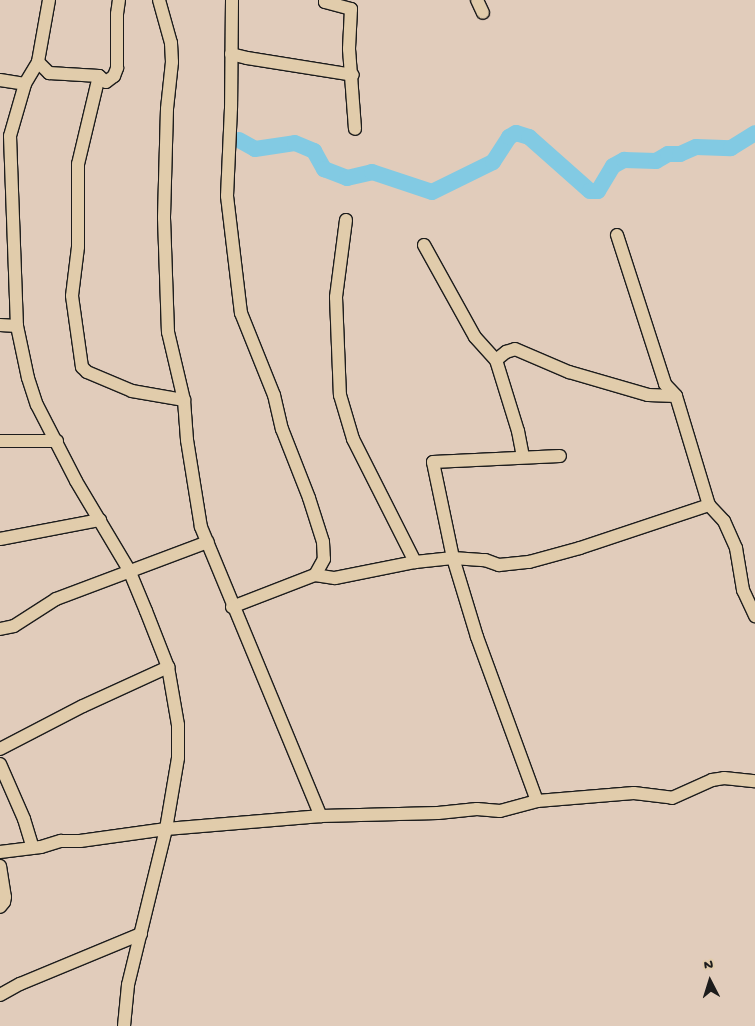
<!DOCTYPE html>
<style>
body{margin:0}
#map{position:relative;width:755px;height:1026px;overflow:hidden;background:#e1ccbb;font-family:"Gochi Hand",sans-serif}
div>[style]{position:absolute}
[style*='--x']{left:calc(var(--x)*1px);top:calc(var(--y)*1px);width:calc(var(--w)*1px);rotate:calc(var(--a)*1deg)}
.river>*{height:16px;margin:-8px;padding:0 8px;transform-origin:8px;border-radius:8px;background:#82cae3}
.roads{filter:drop-shadow(1px 0 #1c1c1c) drop-shadow(-1px 0 #1c1c1c) drop-shadow(0 1px #1c1c1c) drop-shadow(0 -1px #1c1c1c)}
.minor>*{height:12px;margin:-6px;padding:0 6px;transform-origin:6px;border-radius:6px;background:#e1ccab}
span{translate:-50% -50%;white-space:nowrap;text-align:center;line-height:1.15;-webkit-text-stroke:4.5px #e1ccab;paint-order:stroke}
.north{position:absolute;left:685px;top:956px;width:50px;height:50px;-webkit-text-stroke:4px #e1ccab;paint-order:stroke;rotate:355deg;font-size:14px;font-weight:700;line-height:20px;text-align:center;color:#1c1c1c}
.north::after{content:'';display:block;margin:auto;width:18px;height:22px;background:#1c1c1c;clip-path:polygon(50% 0,100% 100%,50% 72%,0 100%)}
</style>
<div id="map">
<div class="river">
<div style="--x:239;--y:140;--w:18;--a:29"></div>
<div style="--x:255;--y:149;--w:40;--a:-8.5"></div>
<div style="--x:295;--y:143;--w:21;--a:23"></div>
<div style="--x:314;--y:151;--w:21;--a:61"></div>
<div style="--x:324;--y:169;--w:25;--a:21"></div>
<div style="--x:347;--y:178;--w:26;--a:-13"></div>
<div style="--x:372;--y:172;--w:63;--a:18.4"></div>
<div style="--x:432;--y:192;--w:68;--a:-26.2"></div>
<div style="--x:493;--y:162;--w:30;--a:-57"></div>
<div style="--x:509;--y:137;--w:8;--a:-30"></div>
<div style="--x:516;--y:133;--w:14;--a:17"></div>
<div style="--x:529;--y:137;--w:81;--a:41.5"></div>
<div style="--x:590;--y:191;--w:8;--a:0"></div>
<div style="--x:598;--y:191;--w:29;--a:-59"></div>
<div style="--x:613;--y:166;--w:13;--a:-29"></div>
<div style="--x:624;--y:160;--w:32;--a:2"></div>
<div style="--x:656;--y:161;--w:14;--a:-30"></div>
<div style="--x:668;--y:154;--w:12;--a:0"></div>
<div style="--x:680;--y:154;--w:17;--a:-24"></div>
<div style="--x:696;--y:147;--w:35;--a:2"></div>
<div style="--x:731;--y:148;--w:28;--a:-32"></div>
</div>
<div class="roads">
<div class="minor">
<div style="--x:49;--y:0;--w:63;--a:100.1"></div>
<div style="--x:38;--y:62;--w:26;--a:121"></div>
<div style="--x:25;--y:84;--w:54;--a:106.1"></div>
<div style="--x:10;--y:136;--w:190;--a:87.9"></div>
<div style="--x:17;--y:326;--w:53;--a:78.1"></div>
<div style="--x:28;--y:378;--w:28;--a:72"></div>
<div style="--x:37;--y:405;--w:85;--a:62.8"></div>
<div style="--x:76;--y:481;--w:104;--a:59.2"></div>
<div style="--x:129;--y:570;--w:44;--a:67.5"></div>
<div style="--x:146;--y:611;--w:60;--a:68.6"></div>
<div style="--x:168;--y:667;--w:59;--a:80.2"></div>
<div style="--x:178;--y:725;--w:33;--a:90"></div>
<div style="--x:178;--y:758;--w:72;--a:99.6"></div>
<div style="--x:166;--y:829;--w:161;--a:103.7"></div>
<div style="--x:128;--y:985;--w:41;--a:95.6"></div>
<div style="--x:159;--y:0;--w:45;--a:74.4"></div>
<div style="--x:171;--y:43;--w:19;--a:87"></div>
<div style="--x:172;--y:62;--w:47;--a:96.1"></div>
<div style="--x:167;--y:109;--w:109;--a:91.6"></div>
<div style="--x:164;--y:218;--w:114;--a:88"></div>
<div style="--x:168;--y:332;--w:70;--a:76.8"></div>
<div style="--x:184;--y:400;--w:40;--a:85.7"></div>
<div style="--x:187;--y:440;--w:88;--a:80.9"></div>
<div style="--x:201;--y:527;--w:313;--a:67.5"></div>
<div style="--x:232;--y:0;--w:108;--a:90.5"></div>
<div style="--x:231;--y:108;--w:88;--a:92.6"></div>
<div style="--x:227;--y:196;--w:118;--a:83.2"></div>
<div style="--x:241;--y:313;--w:88;--a:68.1"></div>
<div style="--x:274;--y:395;--w:35;--a:77"></div>
<div style="--x:282;--y:429;--w:74;--a:68.6"></div>
<div style="--x:309;--y:498;--w:46;--a:72.3"></div>
<div style="--x:323;--y:542;--w:17;--a:87"></div>
<div style="--x:324;--y:559;--w:18;--a:119"></div>
<div style="--x:325;--y:0;--w:2;--a:90"></div>
<div style="--x:325;--y:2;--w:27;--a:15"></div>
<div style="--x:351;--y:9;--w:40;--a:92.9"></div>
<div style="--x:349;--y:49;--w:80;--a:85.7"></div>
<div style="--x:477;--y:0;--w:14;--a:65"></div>
<div style="--x:231;--y:54;--w:16;--a:14"></div>
<div style="--x:247;--y:58;--w:107;--a:9.1"></div>
<div style="--x:38;--y:62;--w:16;--a:45"></div>
<div style="--x:49;--y:73;--w:50;--a:3.4"></div>
<div style="--x:99;--y:76;--w:9;--a:41"></div>
<div style="--x:106;--y:82;--w:10;--a:-37"></div>
<div style="--x:114;--y:76;--w:9;--a:-69"></div>
<div style="--x:117;--y:68;--w:54;--a:-90"></div>
<div style="--x:117;--y:14;--w:14;--a:-82"></div>
<div style="--x:99;--y:76;--w:90;--a:103.4"></div>
<div style="--x:78;--y:164;--w:83;--a:90"></div>
<div style="--x:78;--y:247;--w:49;--a:97"></div>
<div style="--x:72;--y:296;--w:72;--a:82"></div>
<div style="--x:82;--y:367;--w:7;--a:45"></div>
<div style="--x:87;--y:372;--w:49;--a:22.9"></div>
<div style="--x:132;--y:391;--w:53;--a:9.8"></div>
<div style="--x:0;--y:80;--w:25;--a:9"></div>
<div style="--x:346;--y:220;--w:78;--a:97.4"></div>
<div style="--x:336;--y:297;--w:98;--a:87.7"></div>
<div style="--x:340;--y:395;--w:46;--a:73.5"></div>
<div style="--x:353;--y:439;--w:138;--a:63.2"></div>
<div style="--x:617;--y:235;--w:157;--a:72.1"></div>
<div style="--x:665;--y:384;--w:16;--a:47"></div>
<div style="--x:676;--y:396;--w:114;--a:73.2"></div>
<div style="--x:709;--y:505;--w:22;--a:47"></div>
<div style="--x:724;--y:521;--w:30;--a:66"></div>
<div style="--x:736;--y:548;--w:43;--a:80.5"></div>
<div style="--x:743;--y:590;--w:29;--a:65"></div>
<div style="--x:424;--y:245;--w:105;--a:61"></div>
<div style="--x:475;--y:337;--w:31;--a:48"></div>
<div style="--x:496;--y:360;--w:74;--a:72.8"></div>
<div style="--x:518;--y:431;--w:26;--a:79"></div>
<div style="--x:0;--y:325;--w:17;--a:3"></div>
<div style="--x:496;--y:360;--w:13;--a:-39"></div>
<div style="--x:506;--y:352;--w:9;--a:-18"></div>
<div style="--x:515;--y:349;--w:59;--a:23.1"></div>
<div style="--x:569;--y:372;--w:82;--a:16.2"></div>
<div style="--x:648;--y:395;--w:28;--a:2"></div>
<div style="--x:0;--y:441;--w:57;--a:0"></div>
<div style="--x:0;--y:539;--w:102;--a:-10.8"></div>
<div style="--x:232;--y:607;--w:89;--a:-21.1"></div>
<div style="--x:315;--y:575;--w:20;--a:9"></div>
<div style="--x:335;--y:578;--w:82;--a:-11.3"></div>
<div style="--x:415;--y:562;--w:38;--a:-6"></div>
<div style="--x:453;--y:558;--w:32;--a:4"></div>
<div style="--x:485;--y:560;--w:15;--a:20"></div>
<div style="--x:499;--y:565;--w:30;--a:-6"></div>
<div style="--x:529;--y:562;--w:53;--a:-15.4"></div>
<div style="--x:580;--y:548;--w:136;--a:-18.4"></div>
<div style="--x:0;--y:629;--w:14;--a:-12"></div>
<div style="--x:14;--y:626;--w:50;--a:-32.7"></div>
<div style="--x:56;--y:599;--w:162;--a:-20.6"></div>
<div style="--x:0;--y:749;--w:93;--a:-27.4"></div>
<div style="--x:83;--y:706;--w:94;--a:-24.6"></div>
<div style="--x:0;--y:764;--w:60;--a:66.4"></div>
<div style="--x:24;--y:819;--w:30;--a:73"></div>
<div style="--x:537;--y:801;--w:175;--a:-110.1"></div>
<div style="--x:477;--y:637;--w:83;--a:-106.9"></div>
<div style="--x:453;--y:558;--w:98;--a:-101.8"></div>
<div style="--x:433;--y:462;--w:127;--a:-2.7"></div>
<div style="--x:0;--y:852;--w:41;--a:-7"></div>
<div style="--x:41;--y:847;--w:21;--a:-17"></div>
<div style="--x:61;--y:841;--w:19;--a:0"></div>
<div style="--x:80;--y:841;--w:87;--a:-7.9"></div>
<div style="--x:166;--y:829;--w:156;--a:-4.8"></div>
<div style="--x:321;--y:816;--w:117;--a:-1.5"></div>
<div style="--x:438;--y:813;--w:39;--a:-6"></div>
<div style="--x:477;--y:809;--w:23;--a:5"></div>
<div style="--x:500;--y:811;--w:38;--a:-15"></div>
<div style="--x:537;--y:801;--w:97;--a:-4.7"></div>
<div style="--x:634;--y:793;--w:38;--a:7"></div>
<div style="--x:672;--y:798;--w:44;--a:-24.2"></div>
<div style="--x:712;--y:780;--w:12;--a:-9"></div>
<div style="--x:724;--y:778;--w:31;--a:6"></div>
<div style="--x:0;--y:866;--w:31;--a:81"></div>
<div style="--x:5;--y:897;--w:5;--a:101"></div>
<div style="--x:4;--y:902;--w:6;--a:129"></div>
<div style="--x:0;--y:995;--w:23;--a:-29"></div>
<div style="--x:20;--y:984;--w:131;--a:-22.5"></div>
</div>
</div>
<div class="north">N</div>
</div>
